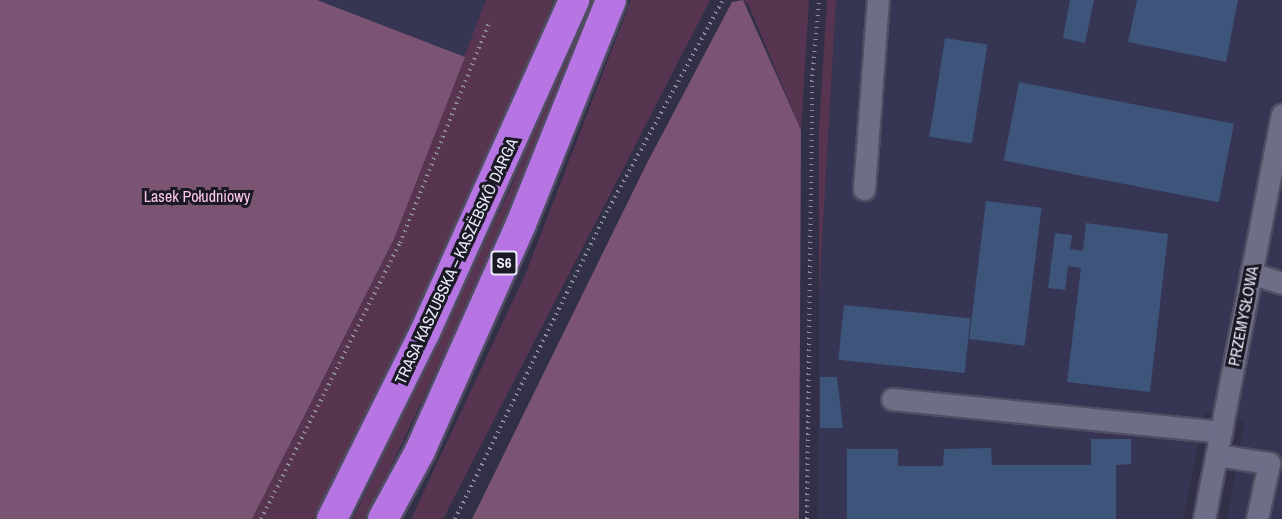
<!DOCTYPE html>
<meta charset="utf-8">
<style>
body{margin:0}
#map{position:relative;width:1282px;height:519px;overflow:hidden;background:#313047;font-family:"Archivo Narrow",sans-serif}
div>[style]{position:absolute}
[style*='--x']{left:calc(var(--x)*1px);top:calc(var(--y)*1px);width:calc(var(--w)*1px);rotate:calc(var(--a)*1deg)}
.built>*{inset:0;background:#363553}
.green>*{inset:0;background:#573550}
.forest>*{inset:0;background:#7c5473}
.building>*{inset:0;background:#3d557b;transform-origin:0 0}
.path>*{height:4px;margin-top:-2px;transform-origin:0;background:repeating-linear-gradient(90deg,#8e8ea1 0 1.5px,transparent 0 6px)}
.roads{filter:drop-shadow(2px 0 #4f4e62) drop-shadow(-2px 0 #4f4e62) drop-shadow(0 2px #4f4e62) drop-shadow(0 -2px #4f4e62)}
.minor>*{height:21px;margin:-10.5px;padding:0 10.5px;transform-origin:10.5px;border-radius:10.5px;background:#6e6e89}
.highway>*{height:30px;margin:-15px;padding:0 15px;transform-origin:15px;border-radius:15px;background:#b675e2}
span{translate:-50% -50%;white-space:nowrap;text-align:center;line-height:1.15;-webkit-text-stroke:6px #1a1924;paint-order:stroke}
.shield-label span{padding:2px 4px;background:#1a1924;border:2px solid;border-radius:4px;-webkit-text-stroke-width:0}
.shield-label{font-size:15px;color:#e9e9f9;font-weight:700}
.park-label{font-size:16px;color:#fcc6ee}
.street-label{font-size:16px;color:#e9e9f9}
</style>
<div id="map">
<div class="built">
<div style="clip-path:polygon(317px 0,486px 0,465px 57px)"></div>
<div style="clip-path:polygon(836px 0,1282px 0,1282px 519px,1227px 519px,1245px 422px,1204px 413px,1183px 519px,818px 519px,819px 296px)"></div>
</div>
<div class="green">
<div style="clip-path:polygon(486px 0,554px 0,431px 296px,322px 519px,252px 519px,394px 239px)"></div>
<div style="clip-path:polygon(586px 0,598px 0,487px 264px,366px 519px,353px 519px,510px 189px)"></div>
<div style="clip-path:polygon(631px 0,710px 0,443px 519px,411px 519px,526px 273px)"></div>
<div style="clip-path:polygon(743px 0,809px 0,801px 130px,749px 6px)"></div>
<div style="clip-path:polygon(827px 0,836px 0,819px 296px,819px 128px)"></div>
</div>
<div class="forest">
<div style="clip-path:polygon(0 0,317px 0,465px 57px,394px 239px,252px 519px,0 519px)"></div>
<div style="clip-path:polygon(743px 0,801px 130px,799px 519px,472px 519px,646px 165px,732px 2px)"></div>
</div>
<div class="building">
<div style="clip-path:polygon(1070px 0,1094px 0,1085px 43px,1063px 38px)"></div>
<div style="clip-path:polygon(1137px 0,1238px 0,1226px 62px,1128px 42px)"></div>
<div style="left:945px;top:38px;width:43px;height:100px;rotate:9deg"></div>
<div style="left:1019px;top:82px;width:219px;height:80px;rotate:11deg"></div>
<div style="left:986px;top:201px;width:56px;height:139px;rotate:7deg"></div>
<div style="clip-path:polygon(1086px 223px,1168px 234px,1150px 392px,1067px 382px,1081px 268px,1068px 266px,1065px 290px,1048px 288px,1055px 233px,1072px 235px,1070px 249px,1083px 251px)"></div>
<div style="left:844px;top:305px;width:127px;height:55px;rotate:6deg"></div>
<div style="clip-path:polygon(820px 377px,837px 377px,843px 428px,820px 428px)"></div>
<div style="clip-path:polygon(1091px 439px,1131px 439px,1131px 464px,1116px 465px,1116px 519px,847px 519px,847px 449px,898px 449px,898px 466px,943px 466px,944px 449px,991px 448px,992px 465px,1091px 465px)"></div>
</div>
<div class="path">
<div style="--x:261;--y:519;--w:309;--a:-63.3"></div>
<div style="--x:400;--y:243;--w:240;--a:-68"></div>
<div style="--x:455;--y:519;--w:347;--a:-63.7"></div>
<div style="--x:609;--y:208;--w:237;--a:-61.3"></div>
<div style="--x:807;--y:519;--w:437;--a:-89.3"></div>
<div style="--x:812;--y:82;--w:82;--a:-85.1"></div>
</div>
<div class="roads">
<div class="minor">
<div style="--x:864;--y:189;--w:190;--a:-85.8"></div>
<div style="--x:1251;--y:273;--w:33;--a:18"></div>
<div style="--x:892;--y:399;--w:331;--a:5.7"></div>
<div style="--x:1216;--y:455;--w:54;--a:8.6"></div>
<div style="--x:1269;--y:463;--w:57;--a:102.1"></div>
<div style="--x:1204;--y:519;--w:412;--a:-79.1"></div>
</div>
<div class="highway">
<div style="--x:332;--y:519;--w:209;--a:-63.6"></div>
<div style="--x:425;--y:332;--w:364;--a:-65.8"></div>
<div style="--x:383;--y:519;--w:77;--a:-61.4"></div>
<div style="--x:420;--y:451;--w:248;--a:-66"></div>
<div style="--x:521;--y:224;--w:241;--a:-68.1"></div>
</div>
</div>
<div class="shield-label">
<span style="left:504px;top:263px">S6</span>
</div>
<div class="park-label">
<span style="left:197px;top:196px">Lasek Południowy</span>
</div>
<div class="street-label">
<span style="left:456px;top:261px;rotate:-65deg">TRASA KASZUBSKA – KASZËBSKÔ DARGA</span>
<span style="left:1243px;top:316px;rotate:-79deg">PRZEMYSŁOWA</span>
</div>
</div>
